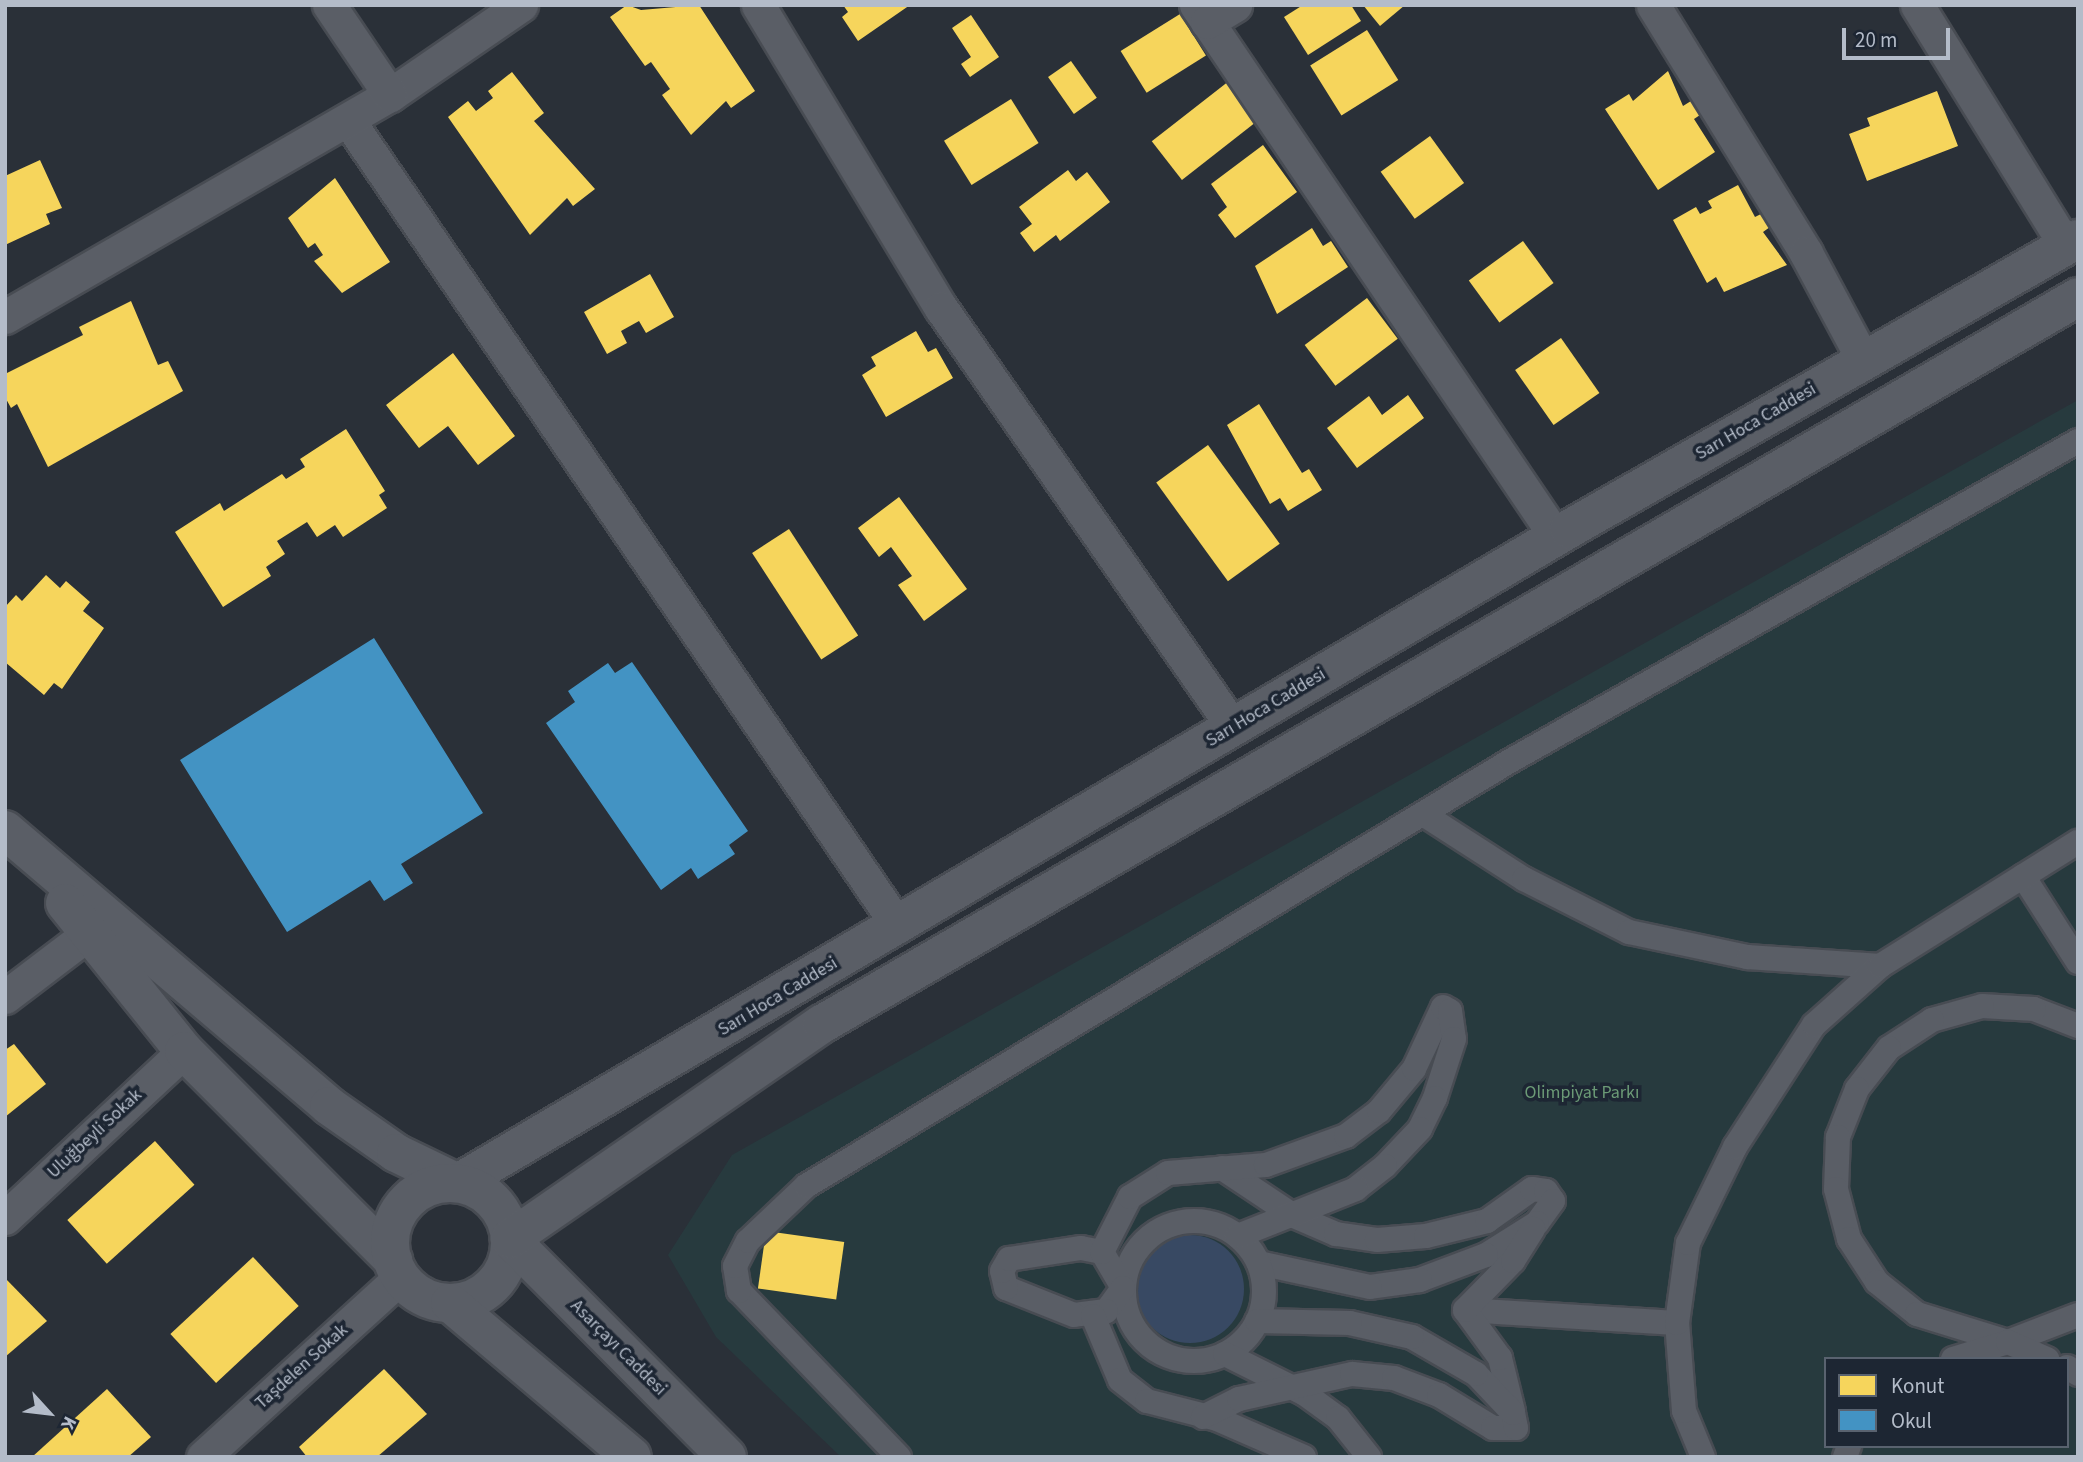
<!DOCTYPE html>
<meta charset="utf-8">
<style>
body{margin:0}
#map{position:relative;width:2083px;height:1462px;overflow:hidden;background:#2a3038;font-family:"Source Sans 3",sans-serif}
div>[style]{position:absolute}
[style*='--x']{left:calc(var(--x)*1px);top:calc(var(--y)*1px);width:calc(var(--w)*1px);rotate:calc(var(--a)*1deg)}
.green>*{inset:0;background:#273a3e}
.water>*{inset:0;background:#384963}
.round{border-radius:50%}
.homes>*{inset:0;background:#f6d55c;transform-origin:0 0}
.schools>*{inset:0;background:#4393c3}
.roads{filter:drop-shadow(2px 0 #484c53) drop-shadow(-2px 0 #484c53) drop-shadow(0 2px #484c53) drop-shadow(0 -2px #484c53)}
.pedestrian>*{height:24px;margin:-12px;padding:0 12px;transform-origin:12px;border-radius:12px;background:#5a5e66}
.pedestrian>.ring{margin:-12px;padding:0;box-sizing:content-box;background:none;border:24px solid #5a5e66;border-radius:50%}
.minor>*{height:33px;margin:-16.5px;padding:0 16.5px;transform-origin:16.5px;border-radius:16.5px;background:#5a5e66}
.tertiary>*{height:38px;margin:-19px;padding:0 19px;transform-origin:19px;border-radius:19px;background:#5a5e66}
.tertiary>.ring{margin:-19px;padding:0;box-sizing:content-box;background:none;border:38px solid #5a5e66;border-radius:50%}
span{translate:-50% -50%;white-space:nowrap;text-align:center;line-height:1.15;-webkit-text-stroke:7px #1d2633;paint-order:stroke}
.street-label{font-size:18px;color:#b4bcc9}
.park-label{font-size:18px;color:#6b9a76}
.frame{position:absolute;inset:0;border:7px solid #b4bcc9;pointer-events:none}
.legend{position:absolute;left:1824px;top:1357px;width:245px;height:91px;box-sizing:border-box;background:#1d2633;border:2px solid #59626f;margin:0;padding:9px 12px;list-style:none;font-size:21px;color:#b4bcc9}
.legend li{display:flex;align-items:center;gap:14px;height:35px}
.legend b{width:35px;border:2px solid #59626f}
.north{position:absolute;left:14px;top:1378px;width:70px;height:70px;-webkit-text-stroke:5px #1d2633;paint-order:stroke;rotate:117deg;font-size:19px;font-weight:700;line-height:28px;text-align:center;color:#b4bcc9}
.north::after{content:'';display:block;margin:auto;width:24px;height:32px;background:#b4bcc9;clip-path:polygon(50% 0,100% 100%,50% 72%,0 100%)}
.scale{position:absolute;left:1842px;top:28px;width:108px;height:32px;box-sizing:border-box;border:4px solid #b4bcc9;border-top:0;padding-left:9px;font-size:21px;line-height:24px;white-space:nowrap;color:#b4bcc9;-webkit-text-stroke:5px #1d2633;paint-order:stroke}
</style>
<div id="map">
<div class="green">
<div style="clip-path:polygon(evenodd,2078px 400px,2078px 1457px,841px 1457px,716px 1337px,668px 1255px,732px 1155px,2078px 400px,1826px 1359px,2067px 1359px,2067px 1446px,1826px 1446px,1826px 1359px)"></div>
</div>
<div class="water">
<div class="round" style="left:1136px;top:1235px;width:108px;height:108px"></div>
</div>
<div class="homes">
<div style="clip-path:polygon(627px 5px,641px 10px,699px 5px,755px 91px,731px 108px,726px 101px,691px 135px,662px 95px,670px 89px,651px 62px,645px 66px,610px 17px)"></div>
<div style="clip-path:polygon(843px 5px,910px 5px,858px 41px,842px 17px,848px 12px)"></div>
<div style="clip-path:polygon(1303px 5px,1351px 5px,1361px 21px,1308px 55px,1284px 17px)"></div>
<div style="clip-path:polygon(1363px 5px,1405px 5px,1380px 26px)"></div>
<div style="left:1180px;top:14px;width:49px;height:70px;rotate:58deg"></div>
<div style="clip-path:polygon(971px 15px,999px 57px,970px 77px,961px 64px,971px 57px,952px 28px)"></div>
<div style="left:1367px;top:30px;width:59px;height:67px;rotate:58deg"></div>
<div style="left:1071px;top:61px;width:45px;height:28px;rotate:55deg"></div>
<div style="clip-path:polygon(1668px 71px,1683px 106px,1691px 101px,1700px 115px,1694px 119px,1715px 152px,1658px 190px,1605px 109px,1629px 94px,1633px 101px)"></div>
<div style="clip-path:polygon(512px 72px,544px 113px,534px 121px,595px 189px,573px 206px,567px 198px,530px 235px,448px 117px,468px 101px,476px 111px,493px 98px,488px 91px)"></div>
<div style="left:1229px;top:81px;width:49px;height:98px;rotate:52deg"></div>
<div style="clip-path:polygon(1937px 91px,1958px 146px,1867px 181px,1849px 134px,1870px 126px,1867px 118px)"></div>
<div style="left:1011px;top:99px;width:52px;height:79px;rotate:58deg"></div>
<div style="left:1430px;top:136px;width:58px;height:61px;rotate:54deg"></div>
<div style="clip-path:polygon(1263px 145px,1297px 192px,1235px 238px,1218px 215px,1227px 207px,1211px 184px)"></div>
<div style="clip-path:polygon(40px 160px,62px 208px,46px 214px,50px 224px,5px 245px,5px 176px)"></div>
<div style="clip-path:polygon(1068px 170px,1076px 181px,1087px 172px,1110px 202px,1060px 241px,1056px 235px,1034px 252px,1020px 233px,1032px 224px,1019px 207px)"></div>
<div style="clip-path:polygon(335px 178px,390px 262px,342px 293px,314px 261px,323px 255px,315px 243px,308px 248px,288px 218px)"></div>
<div style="clip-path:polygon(1738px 185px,1755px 217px,1763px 213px,1770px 227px,1763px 232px,1787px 265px,1724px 292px,1716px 277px,1707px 283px,1673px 220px,1696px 207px,1700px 214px,1712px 208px,1708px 201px)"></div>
<div style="clip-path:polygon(1312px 228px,1323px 246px,1331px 241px,1348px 267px,1277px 314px,1255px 266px)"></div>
<div style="left:1523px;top:241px;width:52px;height:67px;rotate:54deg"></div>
<div style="clip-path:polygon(650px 274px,674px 317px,646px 333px,639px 321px,621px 331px,627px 343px,607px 354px,584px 312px)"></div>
<div style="left:1367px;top:298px;width:51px;height:78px;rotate:53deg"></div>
<div style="clip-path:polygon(131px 301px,158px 365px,168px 361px,183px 391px,48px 467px,17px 404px,11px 408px,5px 397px,5px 374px,83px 335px,79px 327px)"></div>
<div style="clip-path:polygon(916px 331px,928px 352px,936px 348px,953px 378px,886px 417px,862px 375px,876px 366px,871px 357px)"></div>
<div style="left:1561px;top:338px;width:67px;height:56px;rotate:55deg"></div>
<div style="clip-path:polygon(453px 353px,515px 436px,478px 465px,448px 426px,419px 448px,386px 405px)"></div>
<div style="clip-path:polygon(1408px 395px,1424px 418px,1357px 468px,1327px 428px,1369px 396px,1382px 415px)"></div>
<div style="clip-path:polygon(1259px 404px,1302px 473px,1309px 469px,1322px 490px,1288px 511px,1280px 498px,1270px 504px,1227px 425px)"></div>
<div style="clip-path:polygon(346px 429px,385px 491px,379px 495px,387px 508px,343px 537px,335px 525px,317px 537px,307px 522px,277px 541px,285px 554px,266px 567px,271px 576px,223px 607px,175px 532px,220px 503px,224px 511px,282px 474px,286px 479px,305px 467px,300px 459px)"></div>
<div style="left:1208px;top:445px;width:122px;height:64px;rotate:54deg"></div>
<div style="clip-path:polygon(899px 497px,967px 589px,924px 621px,898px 585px,912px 576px,891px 547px,879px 557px,858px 528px)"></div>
<div style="left:789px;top:529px;width:127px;height:44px;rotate:57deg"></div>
<div style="clip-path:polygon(46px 575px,60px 588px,66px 581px,90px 602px,83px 611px,104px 628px,62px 689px,54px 683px,44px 695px,5px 662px,5px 607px,16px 595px,22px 601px)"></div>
<div style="clip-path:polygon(14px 1044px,46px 1084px,5px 1117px,5px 1050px)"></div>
<div style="left:155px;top:1141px;width:59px;height:118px;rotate:48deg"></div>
<div style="left:766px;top:1231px;width:79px;height:58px;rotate:8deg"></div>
<div style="left:253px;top:1257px;width:67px;height:113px;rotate:47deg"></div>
<div style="clip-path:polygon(5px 1278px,47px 1321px,5px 1357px)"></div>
<div style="clip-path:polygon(384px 1369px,427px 1414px,377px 1457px,307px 1457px,299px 1447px)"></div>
<div style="clip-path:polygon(107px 1389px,151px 1437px,128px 1457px,32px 1457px)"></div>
</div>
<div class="schools">
<div style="clip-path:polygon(374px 638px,483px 813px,401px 864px,413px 883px,384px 901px,370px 880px,287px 932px,180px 760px)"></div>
<div style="clip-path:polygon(632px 662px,748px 831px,729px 845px,735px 854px,698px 879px,691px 868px,661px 890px,546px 723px,575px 702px,568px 691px,608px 663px,615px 673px)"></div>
</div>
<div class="roads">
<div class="pedestrian">
<div style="--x:1423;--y:814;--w:120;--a:32.8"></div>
<div style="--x:1524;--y:879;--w:118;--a:26.8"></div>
<div style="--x:1629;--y:932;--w:122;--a:11.9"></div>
<div style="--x:1748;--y:957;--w:132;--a:3.9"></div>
<div style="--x:2023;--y:876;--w:102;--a:57.4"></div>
<div style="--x:2078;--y:1026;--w:47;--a:-158.9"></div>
<div style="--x:2034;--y:1009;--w:52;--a:-176.7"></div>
<div style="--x:1982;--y:1006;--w:52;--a:164.4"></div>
<div style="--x:1932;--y:1020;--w:51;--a:146.9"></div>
<div style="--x:1889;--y:1048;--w:52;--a:128"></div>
<div style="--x:1857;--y:1089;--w:52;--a:111.6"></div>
<div style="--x:1838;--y:1137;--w:52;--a:92.2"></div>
<div style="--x:1836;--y:1189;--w:52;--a:75.4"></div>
<div style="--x:1849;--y:1239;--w:51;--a:56.9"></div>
<div style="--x:1877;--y:1282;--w:51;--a:38.7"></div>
<div style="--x:1917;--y:1314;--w:95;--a:17.1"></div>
<div style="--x:2008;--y:1342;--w:75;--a:-21.1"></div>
<div style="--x:1222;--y:1168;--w:87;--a:33.7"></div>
<div style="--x:1294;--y:1216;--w:46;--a:23.2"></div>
<div style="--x:1336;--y:1234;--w:41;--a:8.3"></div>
<div style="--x:1377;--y:1240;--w:49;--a:-4.7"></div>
<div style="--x:1426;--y:1236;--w:63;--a:-13.8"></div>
<div style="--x:1487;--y:1221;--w:55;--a:-35.4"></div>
<div style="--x:1532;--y:1189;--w:14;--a:8"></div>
<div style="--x:1546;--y:1191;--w:12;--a:55"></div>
<div style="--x:1553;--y:1201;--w:27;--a:126"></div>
<div style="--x:1537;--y:1223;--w:60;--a:147.9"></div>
<div style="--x:1486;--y:1255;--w:71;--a:159.3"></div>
<div style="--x:1420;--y:1280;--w:50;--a:172"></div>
<div style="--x:1370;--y:1287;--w:114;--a:-167.8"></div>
<div class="ring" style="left:1124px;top:1221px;width:116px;height:116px"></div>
<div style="--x:1081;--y:1248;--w:21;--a:11"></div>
<div style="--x:1102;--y:1252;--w:42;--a:59.7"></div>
<div style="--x:1123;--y:1288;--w:29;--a:126"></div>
<div style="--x:1106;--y:1311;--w:32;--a:173"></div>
<div style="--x:1074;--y:1315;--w:73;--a:-158.3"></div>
<div style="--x:1006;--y:1288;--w:17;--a:-103"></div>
<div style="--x:1002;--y:1271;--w:14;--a:-60"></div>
<div style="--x:1009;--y:1259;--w:73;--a:-8.7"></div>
<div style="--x:1102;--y:1252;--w:62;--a:-63"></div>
<div style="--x:1130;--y:1197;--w:45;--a:-32.3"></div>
<div style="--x:1168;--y:1173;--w:98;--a:-4.7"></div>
<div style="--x:1266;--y:1165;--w:85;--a:-19.9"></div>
<div style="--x:1346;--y:1136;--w:41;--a:-37.1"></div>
<div style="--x:1379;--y:1111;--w:55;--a:-50.2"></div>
<div style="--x:1414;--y:1069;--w:68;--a:-64.9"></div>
<div style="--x:1443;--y:1007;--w:8;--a:30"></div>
<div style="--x:1450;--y:1011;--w:28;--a:82"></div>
<div style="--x:1454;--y:1039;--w:62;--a:107.9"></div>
<div style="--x:1435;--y:1098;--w:34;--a:116"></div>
<div style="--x:1420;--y:1129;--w:51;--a:133.4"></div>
<div style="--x:1385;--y:1166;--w:37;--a:142"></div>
<div style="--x:1356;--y:1189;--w:127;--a:158.3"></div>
<div style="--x:1465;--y:1310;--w:212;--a:3.5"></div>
<div style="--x:1093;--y:1316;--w:69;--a:67.1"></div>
<div style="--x:1120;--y:1380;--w:34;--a:38"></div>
<div style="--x:1147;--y:1401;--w:72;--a:14.4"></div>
<div style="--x:1217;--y:1419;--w:95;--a:23.6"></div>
<div style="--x:1225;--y:1354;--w:89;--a:26.6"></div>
<div style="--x:1305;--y:1394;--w:41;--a:36"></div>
<div style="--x:1338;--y:1418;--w:50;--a:51.5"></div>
<div style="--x:1953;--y:1359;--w:58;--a:-17.2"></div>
<div style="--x:2008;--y:1342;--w:43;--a:23.6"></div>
<div style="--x:2067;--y:1367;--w:13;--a:32"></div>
<div style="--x:1513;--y:1411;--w:55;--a:-103.8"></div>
<div style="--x:1500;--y:1358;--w:59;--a:-126.1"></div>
<div style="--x:1465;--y:1310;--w:69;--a:-45.6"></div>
<div style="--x:1513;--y:1261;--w:38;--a:-58"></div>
<div style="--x:1203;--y:1417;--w:40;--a:-26.6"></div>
<div style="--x:1239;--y:1399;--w:116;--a:-12.5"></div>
<div style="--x:1352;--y:1374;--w:42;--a:5.4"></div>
<div style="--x:1394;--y:1378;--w:48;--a:20.7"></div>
<div style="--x:1439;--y:1395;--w:63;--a:31.4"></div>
<div style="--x:1493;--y:1428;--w:23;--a:0"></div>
<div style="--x:1516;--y:1428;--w:15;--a:-101"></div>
<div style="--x:1513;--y:1413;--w:54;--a:-133.5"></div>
<div style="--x:1476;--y:1374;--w:74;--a:-150"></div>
<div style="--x:1412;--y:1337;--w:64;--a:-167.3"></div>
<div style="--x:1350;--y:1323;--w:93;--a:-178.8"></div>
<div style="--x:899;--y:1457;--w:231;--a:-133.9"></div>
<div style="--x:739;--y:1291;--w:25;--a:-99"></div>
<div style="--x:735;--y:1266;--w:28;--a:-63"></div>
<div style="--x:748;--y:1241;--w:80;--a:-43.5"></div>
<div style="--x:806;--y:1186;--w:822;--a:-31.12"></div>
<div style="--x:1510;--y:761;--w:652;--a:-29.4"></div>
<div style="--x:1703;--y:1457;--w:50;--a:-112.4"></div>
<div style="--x:1684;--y:1411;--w:88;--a:-94.5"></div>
<div style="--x:1677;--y:1323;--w:81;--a:-82.2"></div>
<div style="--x:1688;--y:1243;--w:107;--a:-63.9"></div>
<div style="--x:1735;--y:1147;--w:145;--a:-57.1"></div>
<div style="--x:1814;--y:1025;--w:89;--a:-41.8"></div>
<div style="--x:1880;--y:966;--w:234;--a:-32.1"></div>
<div style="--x:1845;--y:1457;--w:12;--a:-70"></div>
</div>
<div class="minor">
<div style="--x:758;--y:5;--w:354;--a:58.9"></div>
<div style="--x:941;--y:308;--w:511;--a:55.13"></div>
<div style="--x:1196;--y:5;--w:642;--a:55.91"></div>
<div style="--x:1653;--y:5;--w:291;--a:58.3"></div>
<div style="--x:1806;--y:253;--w:123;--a:61.8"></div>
<div style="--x:1917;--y:5;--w:283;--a:58.3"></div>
<div style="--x:1207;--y:22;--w:33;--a:-31"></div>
<div style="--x:390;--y:95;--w:159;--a:-34.5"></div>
<div style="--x:348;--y:120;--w:976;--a:55.69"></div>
<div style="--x:5;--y:317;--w:444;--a:-30"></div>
<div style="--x:390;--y:95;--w:109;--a:-124.1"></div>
<div style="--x:5;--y:997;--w:106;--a:-37.3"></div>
<div style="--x:5;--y:1218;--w:245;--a:-43"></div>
<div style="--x:203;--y:1457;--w:268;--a:-42.3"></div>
</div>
<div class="tertiary">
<div style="--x:5;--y:830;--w:426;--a:40.4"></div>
<div style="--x:329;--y:1106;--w:82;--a:35"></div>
<div style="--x:396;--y:1153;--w:69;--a:25.8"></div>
<div style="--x:458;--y:1183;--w:1289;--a:-30.48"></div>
<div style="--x:1569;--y:529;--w:586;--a:-29.67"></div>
<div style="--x:65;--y:903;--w:190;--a:51.2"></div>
<div style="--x:184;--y:1051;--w:296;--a:45"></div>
<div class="ring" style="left:390px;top:1183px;width:82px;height:82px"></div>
<div style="--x:450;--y:1303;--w:238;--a:40.2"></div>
<div style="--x:727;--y:1457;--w:308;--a:-134.9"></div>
<div style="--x:510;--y:1239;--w:379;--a:-34.6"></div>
<div style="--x:822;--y:1024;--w:1451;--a:-30.06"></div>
</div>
</div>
<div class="street-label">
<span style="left:1756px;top:422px;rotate:-30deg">Sarı Hoca Caddesi</span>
<span style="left:1266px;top:708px;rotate:-31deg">Sarı Hoca Caddesi</span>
<span style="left:778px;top:997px;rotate:-31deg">Sarı Hoca Caddesi</span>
<span style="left:95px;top:1134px;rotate:-43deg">Uluğbeyli Sokak</span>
<span style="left:618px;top:1348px;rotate:45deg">Asarçayı Caddesi</span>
<span style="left:302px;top:1367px;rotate:-42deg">Taşdelen Sokak</span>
</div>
<div class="park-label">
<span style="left:1582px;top:1093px">Olimpiyat Parkı</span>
</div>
<div class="frame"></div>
<ul class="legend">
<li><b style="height:19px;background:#f6d55c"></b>Konut</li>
<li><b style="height:19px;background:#4393c3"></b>Okul</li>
</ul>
<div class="north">K</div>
<div class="scale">20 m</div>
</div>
